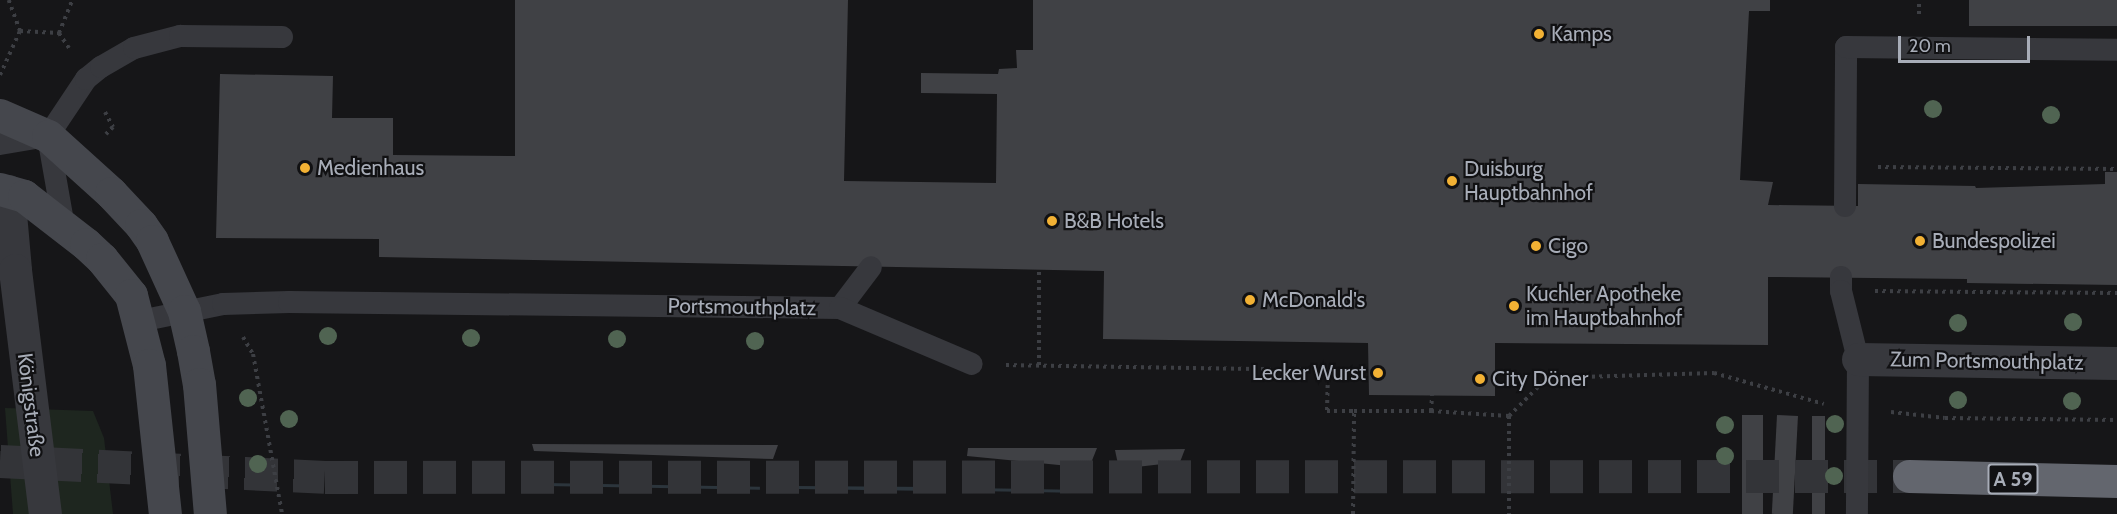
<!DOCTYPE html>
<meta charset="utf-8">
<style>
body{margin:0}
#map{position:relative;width:2117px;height:514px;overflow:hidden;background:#161618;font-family:Cabin,sans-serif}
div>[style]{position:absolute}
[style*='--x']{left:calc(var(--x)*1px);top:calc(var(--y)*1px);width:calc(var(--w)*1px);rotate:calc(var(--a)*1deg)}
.green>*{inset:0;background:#1e261f}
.water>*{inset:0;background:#2c353c;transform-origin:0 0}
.building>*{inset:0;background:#404145;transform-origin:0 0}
.motorway-tunnel>*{height:33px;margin-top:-16.5px;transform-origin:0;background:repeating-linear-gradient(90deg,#333438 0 33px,transparent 0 49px)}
.path>*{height:4px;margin-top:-2px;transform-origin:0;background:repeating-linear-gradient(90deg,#3d3f44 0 3px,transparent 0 7.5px)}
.service>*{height:22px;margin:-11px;padding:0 11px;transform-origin:11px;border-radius:11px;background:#37383d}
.pedestrian>*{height:33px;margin:-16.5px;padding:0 16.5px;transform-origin:16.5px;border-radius:16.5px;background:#37383d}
.minor>*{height:33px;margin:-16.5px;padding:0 16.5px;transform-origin:16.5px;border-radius:16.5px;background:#37383d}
.secondary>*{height:33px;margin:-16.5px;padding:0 16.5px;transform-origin:16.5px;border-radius:16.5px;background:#45474d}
.motorway>*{height:33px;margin:-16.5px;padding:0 16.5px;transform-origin:16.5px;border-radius:16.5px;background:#63666e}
.trees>*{width:18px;height:18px;margin:-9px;border-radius:50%;background:#506452}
.dots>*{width:16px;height:16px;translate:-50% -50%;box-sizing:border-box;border:3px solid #111113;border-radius:50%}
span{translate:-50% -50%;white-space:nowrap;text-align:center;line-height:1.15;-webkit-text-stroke:4.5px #111113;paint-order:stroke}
.shield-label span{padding:2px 4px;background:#111113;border:2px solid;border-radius:4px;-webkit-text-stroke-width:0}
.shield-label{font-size:20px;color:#a8adb8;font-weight:700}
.poi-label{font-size:21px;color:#a8adb8}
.left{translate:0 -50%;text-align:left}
.right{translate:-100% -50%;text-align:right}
.street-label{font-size:21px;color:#a8adb8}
.scale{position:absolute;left:1898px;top:36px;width:132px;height:27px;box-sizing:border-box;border:3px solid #a8adb8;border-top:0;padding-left:8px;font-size:18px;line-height:21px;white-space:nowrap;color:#a8adb8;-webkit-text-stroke:4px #111113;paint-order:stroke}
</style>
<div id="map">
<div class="green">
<div style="clip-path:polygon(5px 408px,93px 411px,104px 438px,113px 514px,13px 514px)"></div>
</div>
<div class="water">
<div style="left:545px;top:483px;width:215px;height:3px;rotate:1deg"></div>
<div style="clip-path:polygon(797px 486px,934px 487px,934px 491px,796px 489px)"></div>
<div style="left:968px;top:488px;width:102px;height:3px;rotate:1deg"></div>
</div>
<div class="building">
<div style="clip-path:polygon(515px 0,848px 0,844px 181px,996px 183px,997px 94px,921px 93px,921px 73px,998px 74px,999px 69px,1017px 68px,1016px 50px,1033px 50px,1033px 0,1770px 0,1770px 11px,1749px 11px,1740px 180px,1773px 182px,1768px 205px,1858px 206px,1858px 184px,1975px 186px,1976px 188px,2105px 184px,2105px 172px,2117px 172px,2117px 285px,1967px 283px,1967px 279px,1768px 277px,1768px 345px,1495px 343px,1495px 396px,1369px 395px,1368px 343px,1103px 339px,1104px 271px,379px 257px,379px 239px,216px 238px,220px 74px,333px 76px,332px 118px,393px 118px,393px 155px,515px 156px)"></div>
<div style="left:1969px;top:0;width:148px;height:26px"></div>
<div style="left:1742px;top:415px;width:21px;height:99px"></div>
<div style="left:1777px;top:415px;width:21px;height:99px;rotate:3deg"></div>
<div style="left:1812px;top:416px;width:13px;height:98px"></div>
<div style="clip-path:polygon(532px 444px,778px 445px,773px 459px,534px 451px)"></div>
<div style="clip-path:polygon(968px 448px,1097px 448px,1089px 468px,967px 456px)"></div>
<div style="clip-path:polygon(1185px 449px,1180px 462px,1119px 469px,1115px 450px)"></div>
</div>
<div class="motorway-tunnel">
<div style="--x:0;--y:461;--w:325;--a:2.8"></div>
<div style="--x:325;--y:477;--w:1584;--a:-0.04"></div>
</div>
<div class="path">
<div style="--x:1919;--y:14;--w:14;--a:-90"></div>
<div style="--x:20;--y:31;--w:39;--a:3"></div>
<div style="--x:69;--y:48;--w:18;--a:-124"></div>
<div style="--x:59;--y:33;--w:35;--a:-68"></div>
<div style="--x:0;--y:75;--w:48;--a:-65.6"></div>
<div style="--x:20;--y:31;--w:33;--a:-110"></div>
<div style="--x:105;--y:112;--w:17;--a:62"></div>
<div style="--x:113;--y:127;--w:10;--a:135"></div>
<div style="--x:1878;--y:167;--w:239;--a:0.5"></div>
<div style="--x:1875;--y:291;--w:242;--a:0.5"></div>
<div style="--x:243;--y:337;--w:20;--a:60"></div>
<div style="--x:253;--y:354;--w:163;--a:79.7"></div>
<div style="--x:1006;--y:365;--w:322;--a:0.9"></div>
<div style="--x:1328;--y:370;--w:41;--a:91.4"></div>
<div style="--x:1327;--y:411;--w:27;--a:0"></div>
<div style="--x:1039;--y:365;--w:95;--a:-90"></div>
<div style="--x:1431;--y:411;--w:78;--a:3.7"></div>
<div style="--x:1509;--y:416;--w:98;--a:90"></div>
<div style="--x:1891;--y:412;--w:54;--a:6.3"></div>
<div style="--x:1945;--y:418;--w:172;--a:0.7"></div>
<div style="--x:1509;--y:416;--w:54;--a:-45"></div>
<div style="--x:1547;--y:378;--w:167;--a:-1.7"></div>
<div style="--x:1714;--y:373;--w:114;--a:15.7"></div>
<div style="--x:1353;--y:514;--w:103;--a:-89.4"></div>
<div style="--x:1354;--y:411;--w:77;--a:0"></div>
<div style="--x:1431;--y:411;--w:16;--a:-86"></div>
</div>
<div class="service">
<div style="--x:0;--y:144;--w:48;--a:-9.7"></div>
<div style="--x:1845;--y:206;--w:159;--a:-89.6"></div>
<div style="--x:1846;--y:47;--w:271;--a:0.6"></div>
<div style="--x:64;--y:227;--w:92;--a:-100"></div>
<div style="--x:48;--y:136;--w:69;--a:-56.3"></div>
<div style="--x:86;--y:79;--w:19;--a:-39"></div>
<div style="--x:101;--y:67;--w:38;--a:-30"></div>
<div style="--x:134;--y:48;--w:48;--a:-14.6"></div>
<div style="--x:180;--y:36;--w:102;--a:0.6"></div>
<div style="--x:1841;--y:277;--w:14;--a:90"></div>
<div style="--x:1841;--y:291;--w:70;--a:76"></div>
<div style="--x:1858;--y:359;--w:155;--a:90.4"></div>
<div style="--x:840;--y:308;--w:51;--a:-52.9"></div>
<div style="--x:140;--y:321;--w:85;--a:-11.6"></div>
<div style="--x:223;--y:304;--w:66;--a:-1.7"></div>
<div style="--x:289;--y:302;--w:551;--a:0.62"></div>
<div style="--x:840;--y:308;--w:143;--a:23"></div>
</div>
<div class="pedestrian">
<div style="--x:8;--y:191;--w:79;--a:84.9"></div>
<div style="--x:15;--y:270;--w:246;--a:83"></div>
</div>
<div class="minor">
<div style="--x:1858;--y:359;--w:259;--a:0.9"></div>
</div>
<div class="secondary">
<div style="--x:0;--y:115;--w:52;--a:23.6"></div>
<div style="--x:48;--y:136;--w:85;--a:42.1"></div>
<div style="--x:111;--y:193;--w:44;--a:46.8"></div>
<div style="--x:141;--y:225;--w:19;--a:55"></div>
<div style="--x:152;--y:241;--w:77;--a:65.4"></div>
<div style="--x:184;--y:311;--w:41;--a:77.3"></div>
<div style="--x:193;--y:351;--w:34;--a:80"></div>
<div style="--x:199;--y:384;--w:130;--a:85.2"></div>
<div style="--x:0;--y:189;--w:25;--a:16"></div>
<div style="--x:24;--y:196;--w:78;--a:37.7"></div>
<div style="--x:86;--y:244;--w:22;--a:43"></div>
<div style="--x:102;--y:259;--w:46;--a:51.1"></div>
<div style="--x:131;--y:295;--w:72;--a:75.6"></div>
<div style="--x:149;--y:365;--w:150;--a:83.9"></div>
</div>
<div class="motorway">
<div style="--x:1909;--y:476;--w:208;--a:1.4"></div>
</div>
<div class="trees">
<div style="left:1933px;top:109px"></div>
<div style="left:2051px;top:115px"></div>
<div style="left:2073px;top:322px"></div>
<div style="left:1958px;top:323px"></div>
<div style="left:328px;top:336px"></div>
<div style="left:471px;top:338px"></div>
<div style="left:617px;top:339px"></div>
<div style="left:755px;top:341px"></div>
<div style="left:248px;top:398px"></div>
<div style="left:1958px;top:400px"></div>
<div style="left:2072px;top:401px"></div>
<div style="left:289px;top:419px"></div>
<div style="left:1835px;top:424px"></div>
<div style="left:1725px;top:425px"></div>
<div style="left:1725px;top:456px"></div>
<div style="left:258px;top:464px"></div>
<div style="left:1834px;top:476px"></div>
</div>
<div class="dots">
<div style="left:1539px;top:34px;background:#f2b134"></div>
<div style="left:305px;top:168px;background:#f2b134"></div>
<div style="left:1452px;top:181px;background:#f2b134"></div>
<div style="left:1052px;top:221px;background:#f2b134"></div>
<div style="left:1920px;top:241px;background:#f2b134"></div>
<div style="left:1536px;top:246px;background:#f2b134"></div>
<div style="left:1250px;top:300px;background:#f2b134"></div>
<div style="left:1514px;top:306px;background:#f2b134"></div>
<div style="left:1378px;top:373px;background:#f2b134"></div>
<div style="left:1480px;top:379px;background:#f2b134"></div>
</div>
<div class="shield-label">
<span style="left:2013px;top:479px">A 59</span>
</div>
<div class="poi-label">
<span class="left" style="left:1551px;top:34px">Kamps</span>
<span class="left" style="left:317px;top:168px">Medienhaus</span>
<span class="left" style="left:1464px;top:181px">Duisburg<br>Hauptbahnhof</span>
<span class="left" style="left:1064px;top:221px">B&amp;B Hotels</span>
<span class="left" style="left:1932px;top:241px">Bundespolizei</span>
<span class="left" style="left:1548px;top:246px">Cigo</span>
<span class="left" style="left:1526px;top:306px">Kuchler Apotheke<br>im Hauptbahnhof</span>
<span class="left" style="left:1262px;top:300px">McDonald's</span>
<span class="right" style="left:1366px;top:373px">Lecker Wurst</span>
<span class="left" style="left:1492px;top:379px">City Döner</span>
</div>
<div class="street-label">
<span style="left:742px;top:307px;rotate:1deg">Portsmouthplatz</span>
<span style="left:1987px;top:361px;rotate:1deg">Zum Portsmouthplatz</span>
<span style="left:31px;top:405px;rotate:83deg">Königstraße</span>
</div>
<div class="scale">20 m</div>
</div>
